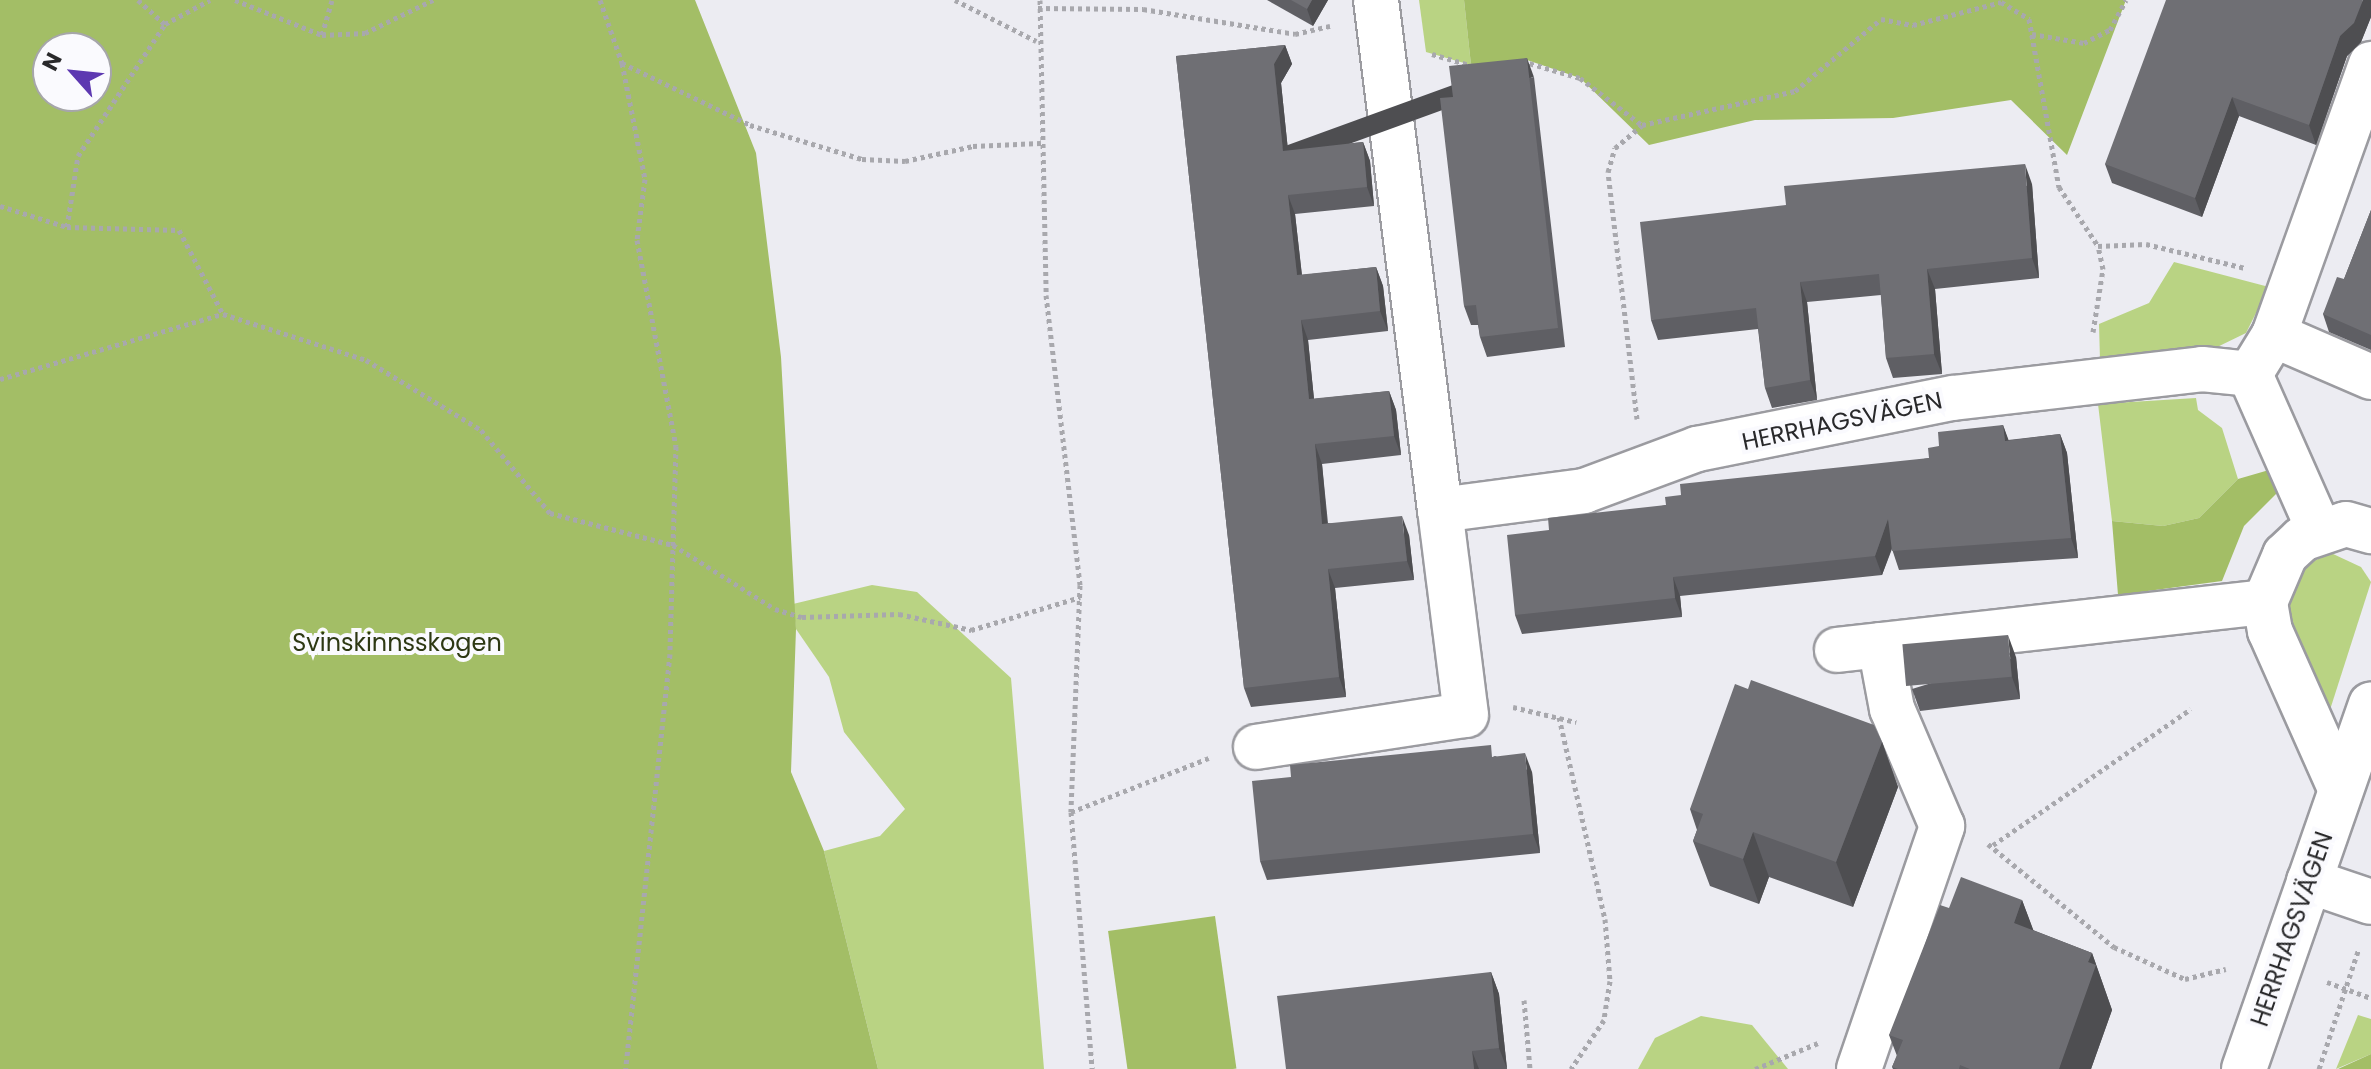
<!DOCTYPE html>
<meta charset="utf-8">
<style>
body{margin:0}
#map{position:relative;width:2371px;height:1069px;overflow:hidden;background:#ececf2;font-family:Poppins,sans-serif}
div>[style]{position:absolute}
[style*='--x']{left:calc(var(--x)*1px);top:calc(var(--y)*1px);width:calc(var(--w)*1px);rotate:calc(var(--a)*1deg)}
.green>*{inset:0;background:#b9d383}
.forest>*{inset:0;background:#a3be66;transform-origin:0 0}
.path>*{height:5px;margin-top:-2.5px;transform-origin:0;background:repeating-linear-gradient(90deg,#a8a8ad 0 4px,transparent 0 8px)}
.roads{filter:drop-shadow(2px 0 #9b9ba0) drop-shadow(-2px 0 #9b9ba0) drop-shadow(0 2px #9b9ba0) drop-shadow(0 -2px #9b9ba0)}
.minor>*{height:44px;margin:-22px;padding:0 22px;transform-origin:22px;border-radius:22px;background:#fff}
.wall>*{inset:0;background:#5f5f64}
.shaded-wall>*{inset:0;background:#4e4e51;transform-origin:0 0}
.building>*{inset:0;background:#6f6f74;transform-origin:0 0}
span{translate:-50% -50%;white-space:nowrap;text-align:center;line-height:1.15;-webkit-text-stroke:8px #fafafe;paint-order:stroke}
.street-label{font-size:24px;color:#29292b}
.park-label{font-size:24px;color:#2d3813}
.north{position:absolute;left:32px;top:32px;width:80px;height:80px;box-sizing:border-box;background:#fafafe;border:2px solid #a6a6aa;border-radius:50%;rotate:297deg;font-size:22px;font-weight:700;line-height:32px;text-align:center;color:#29292b}
.north::after{content:'';display:block;margin:auto;width:28px;height:36px;background:#5d38b1;clip-path:polygon(50% 0,100% 100%,50% 72%,0 100%)}
</style>
<div id="map">
<div class="green">
<div style="clip-path:polygon(1419px 0,1464px 0,1471px 65px,1426px 52px)"></div>
<div style="clip-path:polygon(2174px 262px,2269px 287px,2246px 333px,2209px 351px,2100px 360px,2099px 324px,2149px 303px)"></div>
<div style="clip-path:polygon(2196px 398px,2198px 410px,2222px 428px,2238px 479px,2199px 518px,2163px 526px,2112px 521px,2098px 404px)"></div>
<div style="clip-path:polygon(2331px 553px,2361px 567px,2371px 582px,2328px 716px,2286px 611px,2301px 567px)"></div>
<div style="clip-path:polygon(872px 585px,917px 592px,1011px 678px,1044px 1069px,878px 1069px,824px 851px,880px 836px,905px 809px,844px 732px,829px 677px,796px 629px,793px 604px)"></div>
<div style="clip-path:polygon(2358px 1015px,2371px 1019px,2371px 1054px,2336px 1069px)"></div>
<div style="clip-path:polygon(1701px 1016px,1752px 1025px,1788px 1069px,1638px 1069px,1655px 1038px)"></div>
</div>
<div class="forest">
<div style="clip-path:polygon(evenodd,0 0,695px 0,756px 153px,781px 357px,796px 629px,791px 772px,824px 851px,878px 1069px,0 1069px,0 0,48px 48px,96px 48px,96px 96px,48px 96px,48px 48px)"></div>
<div style="clip-path:polygon(1464px 0,2126px 0,2067px 155px,2011px 100px,1893px 118px,1755px 120px,1649px 145px,1580px 78px,1527px 60px,1471px 65px)"></div>
<div style="clip-path:polygon(2269px 470px,2278px 492px,2244px 526px,2222px 581px,2118px 595px,2112px 521px,2163px 526px,2199px 518px,2238px 479px)"></div>
<div style="left:1215px;top:916px;width:154px;height:108px;rotate:82deg"></div>
<div style="clip-path:polygon(2371px 1054px,2371px 1069px,2338px 1069px)"></div>
</div>
<div class="path">
<div style="--x:138;--y:0;--w:36;--a:42"></div>
<div style="--x:165;--y:24;--w:51;--a:-28.1"></div>
<div style="--x:235;--y:0;--w:94;--a:21.9"></div>
<div style="--x:322;--y:35;--w:43;--a:-2.7"></div>
<div style="--x:365;--y:33;--w:76;--a:-25.9"></div>
<div style="--x:600;--y:0;--w:67;--a:70.8"></div>
<div style="--x:622;--y:63;--w:118;--a:78.8"></div>
<div style="--x:645;--y:179;--w:62;--a:97.5"></div>
<div style="--x:637;--y:240;--w:210;--a:79.3"></div>
<div style="--x:676;--y:446;--w:208;--a:91.7"></div>
<div style="--x:670;--y:654;--w:417;--a:96.1"></div>
<div style="--x:955;--y:0;--w:91;--a:26.8"></div>
<div style="--x:1040;--y:0;--w:295;--a:88.8"></div>
<div style="--x:1046;--y:295;--w:292;--a:83.3"></div>
<div style="--x:1080;--y:585;--w:227;--a:92.3"></div>
<div style="--x:1071;--y:812;--w:258;--a:85.3"></div>
<div style="--x:1038;--y:8;--w:105;--a:0.5"></div>
<div style="--x:1143;--y:9;--w:154;--a:9.3"></div>
<div style="--x:1295;--y:34;--w:36;--a:-13"></div>
<div style="--x:2032;--y:34;--w:53;--a:9.8"></div>
<div style="--x:2084;--y:43;--w:29;--a:-27"></div>
<div style="--x:2110;--y:30;--w:34;--a:-62"></div>
<div style="--x:322;--y:35;--w:36;--a:-74"></div>
<div style="--x:1432;--y:54;--w:43;--a:16.3"></div>
<div style="--x:1522;--y:61;--w:60;--a:16.3"></div>
<div style="--x:1580;--y:78;--w:78;--a:37.2"></div>
<div style="--x:622;--y:63;--w:142;--a:25.8"></div>
<div style="--x:750;--y:125;--w:117;--a:16.9"></div>
<div style="--x:862;--y:159;--w:43;--a:2.7"></div>
<div style="--x:905;--y:161;--w:70;--a:-12.4"></div>
<div style="--x:973;--y:146;--w:68;--a:-2.5"></div>
<div style="--x:0;--y:206;--w:70;--a:17.4"></div>
<div style="--x:67;--y:227;--w:112;--a:1.5"></div>
<div style="--x:179;--y:230;--w:95;--a:62.4"></div>
<div style="--x:223;--y:314;--w:150;--a:17.8"></div>
<div style="--x:366;--y:360;--w:135;--a:31.3"></div>
<div style="--x:481;--y:430;--w:108;--a:50.3"></div>
<div style="--x:550;--y:513;--w:127;--a:14.6"></div>
<div style="--x:673;--y:545;--w:120;--a:32.1"></div>
<div style="--x:775;--y:609;--w:28;--a:17"></div>
<div style="--x:802;--y:617;--w:97;--a:-1.8"></div>
<div style="--x:899;--y:614;--w:74;--a:12.5"></div>
<div style="--x:971;--y:630;--w:114;--a:-16.8"></div>
<div style="--x:67;--y:227;--w:72;--a:-81.2"></div>
<div style="--x:78;--y:156;--w:158;--a:-56.6"></div>
<div style="--x:2093;--y:332;--w:64;--a:-81"></div>
<div style="--x:2103;--y:269;--w:24;--a:-102"></div>
<div style="--x:2098;--y:246;--w:48;--a:-2.4"></div>
<div style="--x:2146;--y:244;--w:102;--a:13.6"></div>
<div style="--x:0;--y:379;--w:232;--a:-16.3"></div>
<div style="--x:1637;--y:419;--w:249;--a:-96.7"></div>
<div style="--x:1608;--y:172;--w:25;--a:-74"></div>
<div style="--x:1615;--y:148;--w:35;--a:-40"></div>
<div style="--x:1642;--y:125;--w:157;--a:-12.5"></div>
<div style="--x:1795;--y:91;--w:112;--a:-39.9"></div>
<div style="--x:1881;--y:19;--w:33;--a:11"></div>
<div style="--x:1913;--y:25;--w:91;--a:-14.6"></div>
<div style="--x:2001;--y:2;--w:33;--a:31"></div>
<div style="--x:2029;--y:19;--w:171;--a:79.9"></div>
<div style="--x:2059;--y:187;--w:71;--a:56.5"></div>
<div style="--x:1513;--y:707;--w:65;--a:13.4"></div>
<div style="--x:1559;--y:717;--w:207;--a:77.2"></div>
<div style="--x:1605;--y:919;--w:62;--a:85.4"></div>
<div style="--x:1610;--y:981;--w:39;--a:99"></div>
<div style="--x:1604;--y:1020;--w:59;--a:124"></div>
<div style="--x:1071;--y:812;--w:148;--a:-21.4"></div>
<div style="--x:1988;--y:844;--w:163;--a:39.3"></div>
<div style="--x:2114;--y:947;--w:78;--a:24.3"></div>
<div style="--x:2185;--y:979;--w:42;--a:-13.7"></div>
<div style="--x:1993;--y:845;--w:240;--a:-34.5"></div>
<div style="--x:2327;--y:982;--w:47;--a:20"></div>
<div style="--x:1524;--y:1000;--w:69;--a:85"></div>
<div style="--x:1755;--y:1069;--w:68;--a:-22.4"></div>
<div style="--x:2319;--y:1069;--w:127;--a:-71.7"></div>
</div>
<div class="roads">
<div class="minor">
<div style="--x:1376;--y:0;--w:514;--a:82.85"></div>
<div style="--x:1440;--y:510;--w:145;--a:-7.5"></div>
<div style="--x:1584;--y:491;--w:121;--a:-20.4"></div>
<div style="--x:1697;--y:449;--w:261;--a:-11.3"></div>
<div style="--x:1953;--y:398;--w:251;--a:-6.6"></div>
<div style="--x:2202;--y:369;--w:48;--a:5.9"></div>
<div style="--x:2274;--y:335;--w:106;--a:23.4"></div>
<div style="--x:2319;--y:530;--w:171;--a:-113.9"></div>
<div style="--x:2250;--y:374;--w:46;--a:-58.4"></div>
<div style="--x:2274;--y:335;--w:288;--a:-70.3"></div>
<div style="--x:1837;--y:650;--w:431;--a:-6.4"></div>
<div style="--x:1256;--y:747;--w:212;--a:-8.7"></div>
<div style="--x:1466;--y:715;--w:207;--a:-97.2"></div>
<div style="--x:2340;--y:788;--w:172;--a:-114"></div>
<div style="--x:2270;--y:631;--w:29;--a:-100"></div>
<div style="--x:2265;--y:602;--w:51;--a:-66.9"></div>
<div style="--x:2285;--y:555;--w:23;--a:-43"></div>
<div style="--x:2302;--y:539;--w:46;--a:-18.8"></div>
<div style="--x:2346;--y:524;--w:26;--a:16"></div>
<div style="--x:2309;--y:881;--w:65;--a:18.7"></div>
<div style="--x:1859;--y:1069;--w:257;--a:-71.1"></div>
<div style="--x:1942;--y:826;--w:127;--a:-113.1"></div>
<div style="--x:1892;--y:709;--w:65;--a:-100.6"></div>
<div style="--x:2244;--y:1069;--w:386;--a:-70.8"></div>
</div>
</div>
<div class="wall">
<div style="clip-path:polygon(1267px 0,1328px 0,1313px 26px)"></div>
<div style="clip-path:polygon(2371px 0,2371px 17px,2361px 42px,2347px 56px,2316px 145px,2239px 116px,2202px 217px,2112px 183px,2105px 164px)"></div>
<div style="clip-path:polygon(1285px 45px,1292px 64px,1281px 83px,1288px 150px,1363px 142px,1370px 161px,1374px 206px,1295px 214px,1302px 275px,1376px 267px,1383px 286px,1388px 331px,1308px 340px,1314px 399px,1389px 391px,1396px 410px,1401px 455px,1322px 464px,1328px 523px,1409px 535px,1414px 580px,1335px 588px,1346px 697px,1251px 707px,1244px 688px,1176px 56px)"></div>
<div style="clip-path:polygon(1534px 77px,1565px 347px,1487px 357px,1480px 337px,1478px 325px,1471px 325px,1464px 306px,1453px 97px)"></div>
<div style="clip-path:polygon(2032px 184px,2039px 278px,1935px 289px,1942px 374px,1893px 378px,1886px 358px,1881px 295px,1807px 302px,1817px 400px,1772px 408px,1765px 388px,1758px 329px,1658px 340px,1651px 320px)"></div>
<div style="clip-path:polygon(2371px 210px,2371px 350px,2329px 332px,2323px 314px,2344px 279px)"></div>
<div style="clip-path:polygon(2003px 425px,2008px 440px,2060px 434px,2067px 453px,2078px 558px,1899px 570px,1892px 549px,1882px 575px,1680px 596px,1682px 617px,1522px 634px,1515px 615px,1549px 530px,1666px 505px,1929px 458px,1939px 446px)"></div>
<div style="clip-path:polygon(2016px 657px,2020px 699px,1920px 711px,1912px 689px)"></div>
<div style="clip-path:polygon(1882px 742px,1898px 787px,1853px 907px,1769px 877px,1759px 904px,1710px 886px,1693px 841px,1697px 830px,1690px 809px)"></div>
<div style="clip-path:polygon(1495px 756px,1532px 772px,1540px 853px,1267px 880px,1260px 861px)"></div>
<div style="clip-path:polygon(2022px 900px,2033px 930px,2092px 953px,2112px 1010px,2091px 1069px,1893px 1069px,1892px 1067px,1897px 1056px,1889px 1035px)"></div>
<div style="clip-path:polygon(1491px 972px,1499px 994px,1507px 1069px,1286px 1069px)"></div>
</div>
<div class="shaded-wall">
<div style="clip-path:polygon(1312px 0,1328px 0,1313px 26px,1307px 9px)"></div>
<div style="clip-path:polygon(2363px 0,2371px 0,2371px 17px,2361px 42px,2347px 56px,2316px 145px,2309px 125px,2340px 36px)"></div>
<div style="clip-path:polygon(1285px 45px,1292px 64px,1281px 83px,1290px 170px,1283px 151px,1274px 64px)"></div>
<div style="left:1527px;top:58px;width:20px;height:272px;rotate:70deg"></div>
<div style="clip-path:polygon(2232px 97px,2239px 116px,2202px 217px,2195px 198px)"></div>
<div style="clip-path:polygon(1363px 142px,1370px 161px,1374px 206px,1367px 187px)"></div>
<div style="clip-path:polygon(2025px 164px,2032px 184px,2039px 278px,2032px 258px)"></div>
<div style="clip-path:polygon(1288px 195px,1295px 214px,1304px 295px,1297px 275px)"></div>
<div style="clip-path:polygon(1376px 267px,1383px 286px,1388px 331px,1380px 311px)"></div>
<div style="clip-path:polygon(1927px 269px,1935px 289px,1942px 374px,1934px 354px)"></div>
<div style="clip-path:polygon(1800px 282px,1807px 302px,1817px 400px,1810px 380px)"></div>
<div style="clip-path:polygon(1301px 320px,1308px 340px,1316px 419px,1309px 399px)"></div>
<div style="clip-path:polygon(1389px 391px,1396px 410px,1401px 455px,1394px 436px)"></div>
<div style="clip-path:polygon(2003px 425px,2010px 444px,2005px 441px)"></div>
<div style="clip-path:polygon(2060px 434px,2067px 453px,2078px 558px,2071px 538px)"></div>
<div style="clip-path:polygon(1315px 444px,1322px 464px,1329px 543px,1322px 524px)"></div>
<div style="clip-path:polygon(1402px 516px,1409px 535px,1414px 580px,1407px 561px)"></div>
<div style="clip-path:polygon(1888px 519px,1895px 539px,1882px 575px,1875px 556px)"></div>
<div style="clip-path:polygon(1328px 569px,1335px 588px,1346px 697px,1339px 677px)"></div>
<div style="clip-path:polygon(1673px 577px,1680px 596px,1682px 617px,1675px 598px)"></div>
<div style="clip-path:polygon(2008px 635px,2016px 657px,2020px 699px,2012px 677px)"></div>
<div style="clip-path:polygon(1882px 742px,1898px 787px,1853px 907px,1836px 862px)"></div>
<div style="clip-path:polygon(1525px 753px,1532px 772px,1540px 853px,1533px 834px)"></div>
<div style="clip-path:polygon(1753px 832px,1769px 877px,1759px 904px,1743px 859px)"></div>
<div style="clip-path:polygon(2022px 900px,2039px 945px,2014px 923px)"></div>
<div style="clip-path:polygon(2092px 953px,2112px 1010px,2091px 1069px,2059px 1069px,2088px 962px)"></div>
<div style="clip-path:polygon(1491px 972px,1499px 994px,1507px 1069px,1499px 1048px)"></div>
<div style="clip-path:polygon(1472px 1051px,1479px 1069px,1474px 1069px)"></div>
</div>
<div class="building">
<div style="clip-path:polygon(1291px 0,1312px 0,1307px 9px)"></div>
<div style="clip-path:polygon(2166px 0,2363px 0,2354px 23px,2340px 36px,2309px 125px,2232px 97px,2195px 198px,2105px 164px)"></div>
<div style="clip-path:polygon(1285px 45px,1274px 64px,1283px 151px,1363px 142px,1367px 187px,1288px 195px,1297px 275px,1376px 267px,1380px 311px,1301px 320px,1309px 399px,1389px 391px,1394px 436px,1315px 444px,1322px 524px,1402px 516px,1407px 561px,1328px 569px,1339px 677px,1244px 688px,1176px 56px)"></div>
<div style="clip-path:polygon(1527px 58px,1558px 328px,1480px 337px,1476px 305px,1464px 306px,1440px 98px,1453px 97px,1449px 66px)"></div>
<div style="clip-path:polygon(2025px 164px,2032px 258px,1927px 269px,1934px 354px,1886px 358px,1879px 274px,1800px 282px,1810px 380px,1765px 388px,1756px 308px,1651px 320px,1640px 222px,1786px 205px,1784px 186px)"></div>
<div style="clip-path:polygon(2371px 210px,2371px 335px,2323px 314px,2337px 277px,2344px 279px)"></div>
<div style="clip-path:polygon(2003px 425px,2005px 441px,2060px 434px,2071px 538px,1892px 551px,1888px 519px,1875px 556px,1673px 577px,1675px 598px,1515px 615px,1507px 535px,1549px 530px,1548px 518px,1666px 505px,1665px 497px,1681px 495px,1680px 484px,1929px 458px,1928px 448px,1939px 446px,1938px 432px)"></div>
<div style="left:2008px;top:635px;width:42px;height:106px;rotate:85deg"></div>
<div style="clip-path:polygon(1751px 680px,1874px 725px,1882px 742px,1836px 862px,1753px 832px,1743px 859px,1693px 841px,1703px 814px,1690px 809px,1735px 684px,1748px 689px)"></div>
<div style="clip-path:polygon(1491px 745px,1492px 757px,1525px 753px,1533px 834px,1260px 861px,1252px 781px,1291px 777px,1290px 765px)"></div>
<div style="clip-path:polygon(1961px 877px,2022px 900px,2014px 923px,2092px 953px,2088px 962px,2096px 965px,2059px 1069px,1970px 1069px,1960px 1065px,1959px 1069px,1898px 1069px,1892px 1067px,1903px 1040px,1889px 1035px,1940px 905px,1949px 908px)"></div>
<div style="clip-path:polygon(1491px 972px,1499px 1048px,1472px 1051px,1474px 1069px,1286px 1069px,1277px 996px)"></div>
</div>
<div class="street-label">
<span style="left:1842px;top:421px;rotate:-12deg">HERRHAGSVÄGEN</span>
<span style="left:2292px;top:929px;rotate:-71deg">HERRHAGSVÄGEN</span>
</div>
<div class="park-label">
<span style="left:397px;top:643px">Svinskinnsskogen</span>
</div>
<div class="north">N</div>
</div>
